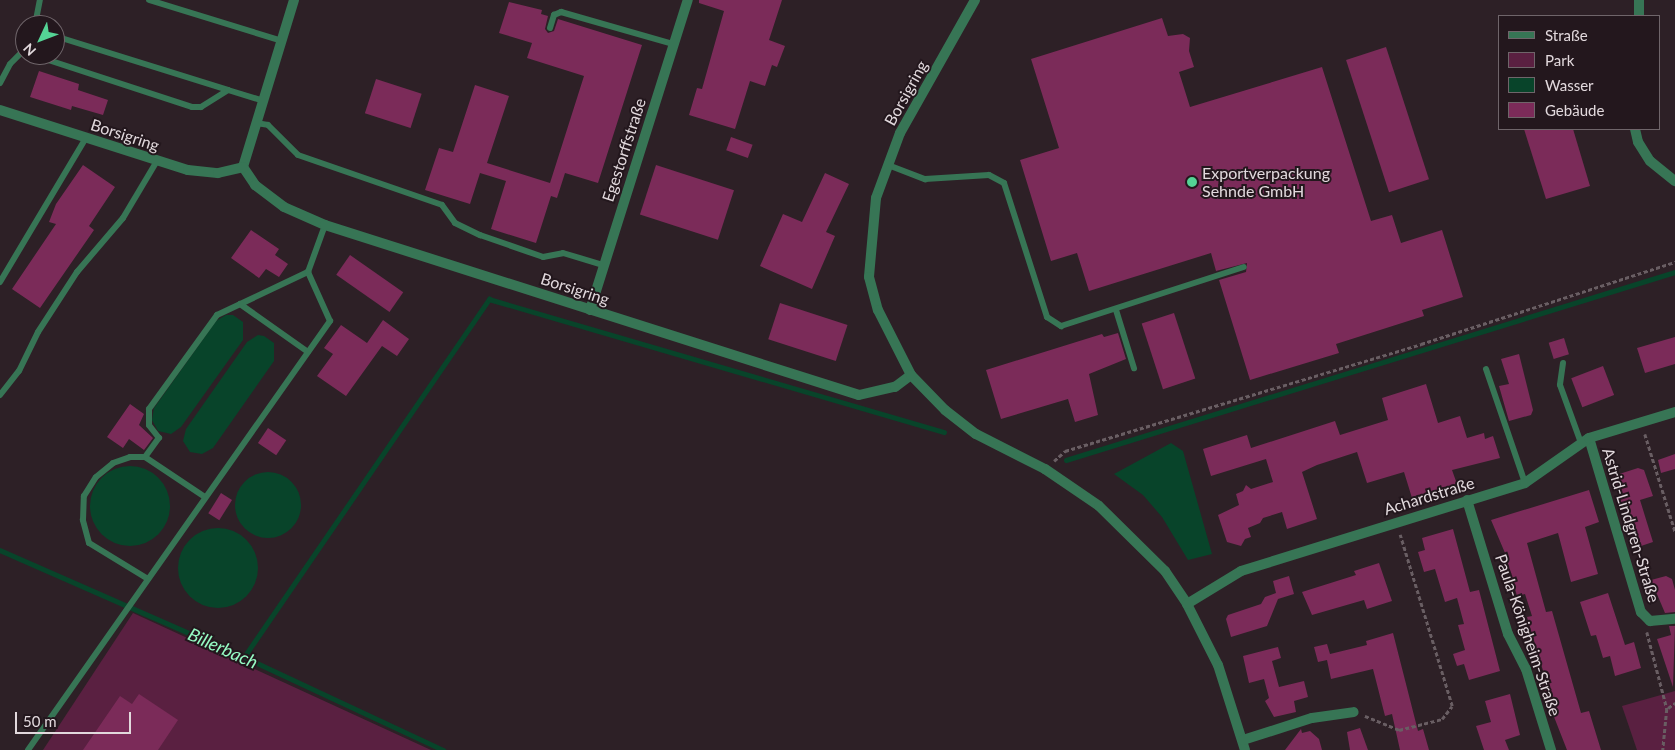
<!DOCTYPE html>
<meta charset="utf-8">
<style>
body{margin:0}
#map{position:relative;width:1675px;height:750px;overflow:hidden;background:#2d2026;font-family:Lato,sans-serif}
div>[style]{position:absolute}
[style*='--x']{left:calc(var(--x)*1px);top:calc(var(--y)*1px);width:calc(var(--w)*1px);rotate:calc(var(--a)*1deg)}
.green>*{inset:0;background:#5a2041}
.water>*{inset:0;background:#08442a}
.round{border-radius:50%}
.stream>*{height:4.5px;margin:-2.25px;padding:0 2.25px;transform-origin:2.25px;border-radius:2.25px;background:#08442a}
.building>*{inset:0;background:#7b2b59;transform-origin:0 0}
.path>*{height:2.5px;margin-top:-1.25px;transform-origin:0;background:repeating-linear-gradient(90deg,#695e63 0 4px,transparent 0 6.5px)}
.lane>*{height:6px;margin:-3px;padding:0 3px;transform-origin:3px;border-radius:3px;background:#377555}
.street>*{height:10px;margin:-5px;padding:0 5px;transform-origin:5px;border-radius:5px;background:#377555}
.dots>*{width:14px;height:14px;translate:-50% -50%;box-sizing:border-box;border:2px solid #23171d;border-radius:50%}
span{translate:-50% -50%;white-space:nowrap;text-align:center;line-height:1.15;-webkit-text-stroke:4px #23171d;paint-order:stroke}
.street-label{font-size:16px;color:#e2d9dd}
.poi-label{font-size:16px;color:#e2d9dd}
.left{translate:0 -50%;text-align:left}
.water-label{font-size:18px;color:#96fbc4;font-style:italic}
.legend{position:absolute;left:1498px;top:15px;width:162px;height:115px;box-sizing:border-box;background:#23171d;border:1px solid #6f656a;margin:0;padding:6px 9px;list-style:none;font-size:15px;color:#e2d9dd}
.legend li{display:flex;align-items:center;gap:10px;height:25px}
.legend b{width:25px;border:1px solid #6f656a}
.north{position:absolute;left:15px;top:15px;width:50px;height:50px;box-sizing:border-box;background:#23171d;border:1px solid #6f656a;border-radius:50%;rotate:227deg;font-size:14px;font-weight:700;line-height:20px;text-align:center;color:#e2d9dd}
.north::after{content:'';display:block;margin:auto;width:18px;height:22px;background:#54d395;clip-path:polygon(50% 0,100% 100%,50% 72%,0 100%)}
.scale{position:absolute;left:15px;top:712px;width:116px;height:22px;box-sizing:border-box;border:2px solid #e2d9dd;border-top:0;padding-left:6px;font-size:15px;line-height:18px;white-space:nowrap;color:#e2d9dd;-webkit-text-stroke:4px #23171d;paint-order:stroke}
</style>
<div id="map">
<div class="green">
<div style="clip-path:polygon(133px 613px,431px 750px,43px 750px)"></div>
<div style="clip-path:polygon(1675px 691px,1675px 750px,1637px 750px,1622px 706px)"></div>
</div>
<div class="water">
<div style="clip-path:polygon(226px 315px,233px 315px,243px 322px,243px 340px,181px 427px,171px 434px,158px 431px,152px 420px,154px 408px,216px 321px)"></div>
<div style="clip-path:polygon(258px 335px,264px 336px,274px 343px,274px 361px,213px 448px,202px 454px,190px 452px,183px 441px,186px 429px,247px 342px)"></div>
<div style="clip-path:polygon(1171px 443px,1183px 451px,1212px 554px,1188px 560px,1162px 517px,1143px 495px,1114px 474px)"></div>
<div class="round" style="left:90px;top:466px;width:80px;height:80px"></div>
<div class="round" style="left:235px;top:472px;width:66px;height:66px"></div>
<div class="round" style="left:178px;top:528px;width:80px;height:80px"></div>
</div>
<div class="stream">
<div style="--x:1066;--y:460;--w:637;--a:-17.16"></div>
<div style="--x:0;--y:550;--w:266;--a:23.7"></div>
<div style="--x:244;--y:657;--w:220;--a:25"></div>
<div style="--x:244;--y:657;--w:434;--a:-55.6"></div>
<div style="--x:489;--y:299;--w:474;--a:16.3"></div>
</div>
<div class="building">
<div style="clip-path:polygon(699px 0,782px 0,769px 40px,785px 46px,777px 67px,772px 65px,765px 86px,750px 81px,735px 129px,689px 115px,697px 88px,702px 89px,724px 11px,699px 3px)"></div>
<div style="clip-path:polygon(509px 2px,542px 10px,541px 14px,548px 16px,545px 29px,548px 33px,554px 31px,558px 19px,642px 45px,598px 183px,565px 173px,557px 198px,551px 196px,536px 243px,491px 229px,506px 181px,480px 173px,470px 204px,425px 190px,439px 148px,453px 152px,475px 85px,509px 96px,487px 163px,550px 183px,584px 76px,527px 58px,532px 43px,499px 33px)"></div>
<div style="clip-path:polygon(1162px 18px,1168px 36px,1183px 34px,1190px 38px,1189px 51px,1194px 67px,1179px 72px,1190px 107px,1322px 67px,1371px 221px,1392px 215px,1401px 243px,1442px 230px,1463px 297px,1422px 310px,1424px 316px,1336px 344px,1339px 353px,1250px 380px,1219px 280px,1246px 272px,1247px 263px,1216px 271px,1211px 253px,1089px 291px,1077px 253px,1051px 261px,1020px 160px,1059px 148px,1031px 59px)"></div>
<div style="left:1386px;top:47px;width:139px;height:42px;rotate:72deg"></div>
<div style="clip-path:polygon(39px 71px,79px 84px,78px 90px,108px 100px,103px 115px,72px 106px,71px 110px,30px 97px)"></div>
<div style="left:376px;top:79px;width:48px;height:36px;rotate:18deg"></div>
<div style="clip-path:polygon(1524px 129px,1573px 129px,1590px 186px,1546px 199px)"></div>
<div style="left:731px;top:137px;width:23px;height:14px;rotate:20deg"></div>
<div style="clip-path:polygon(83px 165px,115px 187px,89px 226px,94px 230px,40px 308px,12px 289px,56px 224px,49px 222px,56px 204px)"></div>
<div style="left:656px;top:165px;width:82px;height:52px;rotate:18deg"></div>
<div style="clip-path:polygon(825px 173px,849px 184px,826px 232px,835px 236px,812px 289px,760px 266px,783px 214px,802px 222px)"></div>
<div style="clip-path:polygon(251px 230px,279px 249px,275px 255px,288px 264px,279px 277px,266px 269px,259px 278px,231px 258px)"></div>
<div style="left:350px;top:255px;width:65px;height:24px;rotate:35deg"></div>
<div style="left:780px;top:303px;width:71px;height:38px;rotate:18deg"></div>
<div style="left:1174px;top:313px;width:69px;height:34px;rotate:72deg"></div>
<div style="clip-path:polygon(383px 320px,409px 339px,397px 356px,382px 346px,346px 396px,317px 376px,333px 354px,324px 348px,341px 325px,367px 343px)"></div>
<div style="clip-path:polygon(1118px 333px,1126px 359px,1089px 374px,1098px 415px,1075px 422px,1068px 399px,1001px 419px,986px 370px,1102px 334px,1104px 337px)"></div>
<div style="clip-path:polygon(1675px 337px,1675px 364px,1645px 373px,1637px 348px)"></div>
<div style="left:1564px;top:338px;width:17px;height:16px;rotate:73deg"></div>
<div style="clip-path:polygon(1519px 354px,1533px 410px,1531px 415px,1509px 421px,1499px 386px,1509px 384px,1501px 359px)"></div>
<div style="left:1603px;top:366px;width:31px;height:34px;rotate:69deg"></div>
<div style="clip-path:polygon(1426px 384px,1438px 423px,1460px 416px,1467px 438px,1484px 433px,1485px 439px,1493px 436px,1500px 458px,1452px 470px,1457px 484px,1412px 498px,1404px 472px,1367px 483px,1357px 452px,1317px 465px,1302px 472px,1317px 519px,1287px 529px,1282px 512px,1263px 518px,1260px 523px,1248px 528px,1251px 537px,1245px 539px,1241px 546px,1227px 542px,1218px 515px,1239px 505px,1236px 494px,1243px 491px,1246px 485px,1251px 489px,1273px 482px,1266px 459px,1211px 476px,1203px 449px,1247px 435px,1251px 448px,1335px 421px,1340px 435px,1388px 420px,1382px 398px)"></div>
<div style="clip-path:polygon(130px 404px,144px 414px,139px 425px,153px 438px,144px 450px,129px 439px,123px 448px,107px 437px)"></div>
<div style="left:268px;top:428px;width:22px;height:18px;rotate:34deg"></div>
<div style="clip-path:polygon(1675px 454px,1675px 469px,1661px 473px,1658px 460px)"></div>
<div style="clip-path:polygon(1638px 468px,1644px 470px,1653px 496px,1640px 500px,1653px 542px,1635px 548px,1613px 476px)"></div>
<div style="clip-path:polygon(1589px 490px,1599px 522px,1585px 527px,1598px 574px,1571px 582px,1558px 533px,1527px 543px,1546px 612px,1552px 611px,1581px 713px,1589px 711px,1601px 750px,1567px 750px,1538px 676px,1544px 674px,1527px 617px,1532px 616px,1525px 594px,1517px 596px,1505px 553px,1491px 520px)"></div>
<div style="left:221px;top:493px;width:13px;height:24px;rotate:32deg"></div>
<div style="clip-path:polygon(1453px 529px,1470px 592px,1479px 590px,1500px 671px,1469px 680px,1464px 664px,1457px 666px,1453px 654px,1465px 650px,1458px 625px,1464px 624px,1457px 598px,1445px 602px,1435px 569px,1424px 572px,1418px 552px,1425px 550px,1422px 538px)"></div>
<div style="clip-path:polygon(1379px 563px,1392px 601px,1367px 609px,1364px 600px,1312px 615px,1302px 592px,1356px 575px,1354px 571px)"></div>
<div style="clip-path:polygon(1289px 576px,1294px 594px,1278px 599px,1267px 626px,1231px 637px,1226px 619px,1228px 615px,1261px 604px,1265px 597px,1276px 593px,1273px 581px)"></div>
<div style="clip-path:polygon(1666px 576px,1672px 579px,1675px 590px,1675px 612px,1665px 613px,1651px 580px)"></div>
<div style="clip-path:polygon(1608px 593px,1625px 645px,1634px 642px,1641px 668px,1615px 676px,1610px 656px,1603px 658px,1596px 635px,1591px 636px,1580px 602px)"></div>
<div style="clip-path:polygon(1669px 626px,1675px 626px,1673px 687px,1657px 639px,1671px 635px)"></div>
<div style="clip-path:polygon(1393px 633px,1418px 731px,1423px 729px,1429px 750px,1400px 750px,1392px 714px,1385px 716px,1373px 669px,1331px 679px,1327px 660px,1318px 662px,1314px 647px,1327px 644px,1330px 654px,1367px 645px,1366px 641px)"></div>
<div style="clip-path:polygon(1278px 647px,1281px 658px,1272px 661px,1279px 687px,1304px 681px,1308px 697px,1294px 701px,1296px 712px,1274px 717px,1265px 701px,1269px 698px,1264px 679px,1249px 683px,1243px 656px)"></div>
<div style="clip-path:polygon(139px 694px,178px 720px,158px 750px,83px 750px,120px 696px,132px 704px)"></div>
<div style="clip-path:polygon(1510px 694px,1520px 735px,1505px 740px,1509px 750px,1484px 750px,1476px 726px,1491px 722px,1485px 701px)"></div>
<div style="clip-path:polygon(1360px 728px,1368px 750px,1350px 750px,1347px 732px)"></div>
<div style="clip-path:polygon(1301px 729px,1302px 733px,1310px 731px,1319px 739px,1322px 750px,1285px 750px)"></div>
</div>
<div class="path">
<div style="--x:1645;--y:434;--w:102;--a:72.8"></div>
<div style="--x:1054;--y:461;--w:15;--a:-42"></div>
<div style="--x:1065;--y:451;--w:372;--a:-16.7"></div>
<div style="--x:1421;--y:344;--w:267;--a:-17.9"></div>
<div style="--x:1647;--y:632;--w:80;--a:75.4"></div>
<div style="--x:1667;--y:709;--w:41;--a:95.6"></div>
<div style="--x:1668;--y:708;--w:9;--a:-36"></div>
<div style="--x:1365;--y:716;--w:37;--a:22"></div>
<div style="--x:1399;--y:730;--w:44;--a:-14.3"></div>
<div style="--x:1442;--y:719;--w:16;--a:-52"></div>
<div style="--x:1452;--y:706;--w:179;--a:-106.9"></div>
</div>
<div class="lane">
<div style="--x:149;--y:0;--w:139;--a:17.1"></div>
<div style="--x:35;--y:25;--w:25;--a:-79"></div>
<div style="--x:550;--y:28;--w:14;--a:-73"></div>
<div style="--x:554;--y:15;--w:8;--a:-23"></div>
<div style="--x:561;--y:12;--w:116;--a:15.9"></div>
<div style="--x:55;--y:36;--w:181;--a:17.3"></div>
<div style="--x:33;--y:55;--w:167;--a:18.1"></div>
<div style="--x:192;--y:107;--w:9;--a:0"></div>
<div style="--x:201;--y:107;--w:32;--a:-32"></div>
<div style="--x:228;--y:90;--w:37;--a:17"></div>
<div style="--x:0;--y:83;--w:21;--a:-62"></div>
<div style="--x:10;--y:64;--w:21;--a:-45"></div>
<div style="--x:256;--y:123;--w:12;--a:9"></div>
<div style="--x:268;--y:125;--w:42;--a:45"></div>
<div style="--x:298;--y:155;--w:152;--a:19.1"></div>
<div style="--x:442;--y:205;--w:22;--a:54"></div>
<div style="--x:455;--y:223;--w:28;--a:26"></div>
<div style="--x:480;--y:235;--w:67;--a:19.2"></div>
<div style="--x:543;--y:257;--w:20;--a:-11"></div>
<div style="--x:563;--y:253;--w:42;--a:16.7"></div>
<div style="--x:888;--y:165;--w:40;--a:21"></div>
<div style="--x:925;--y:179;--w:64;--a:-3.6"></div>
<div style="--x:989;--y:175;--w:17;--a:28"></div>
<div style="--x:1004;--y:183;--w:141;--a:72.2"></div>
<div style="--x:1047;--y:317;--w:17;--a:33"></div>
<div style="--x:1061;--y:326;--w:192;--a:-17.9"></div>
<div style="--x:0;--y:282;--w:168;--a:-59.2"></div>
<div style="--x:240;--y:304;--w:83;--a:35.2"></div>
<div style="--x:1116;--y:310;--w:61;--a:72.8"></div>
<div style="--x:1563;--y:363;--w:22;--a:98"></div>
<div style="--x:1560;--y:385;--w:62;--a:70.1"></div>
<div style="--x:1486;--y:369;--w:120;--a:71.1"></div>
<div style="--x:0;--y:395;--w:31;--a:-52"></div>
<div style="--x:19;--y:371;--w:43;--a:-64"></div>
<div style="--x:38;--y:332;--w:72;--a:-57"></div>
<div style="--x:77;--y:272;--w:71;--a:-49.6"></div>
<div style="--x:123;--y:218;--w:66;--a:-59.2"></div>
<div style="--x:145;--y:457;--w:24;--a:-54"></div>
<div style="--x:159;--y:438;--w:16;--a:-128"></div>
<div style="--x:149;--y:425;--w:16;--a:-90"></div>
<div style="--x:149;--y:409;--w:116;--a:-54.1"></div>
<div style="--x:217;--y:315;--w:101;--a:-25.3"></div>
<div style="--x:148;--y:579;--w:69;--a:-148.6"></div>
<div style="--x:89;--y:543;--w:24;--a:-105"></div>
<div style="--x:83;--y:520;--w:24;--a:-88"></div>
<div style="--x:84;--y:496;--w:22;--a:-58"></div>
<div style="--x:96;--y:477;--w:22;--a:-39"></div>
<div style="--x:113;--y:463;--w:18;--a:-19"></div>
<div style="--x:130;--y:457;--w:15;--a:0"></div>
<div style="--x:145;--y:457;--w:72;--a:33.7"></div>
<div style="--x:28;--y:750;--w:525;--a:-54.86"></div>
<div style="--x:330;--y:321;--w:54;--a:-114.2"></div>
<div style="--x:308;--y:272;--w:50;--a:-70.1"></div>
</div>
<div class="street">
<div style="--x:294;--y:0;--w:175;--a:107"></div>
<div style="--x:243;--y:167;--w:22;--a:56"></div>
<div style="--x:255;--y:185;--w:36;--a:37"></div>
<div style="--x:284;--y:207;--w:45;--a:23.7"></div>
<div style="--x:325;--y:225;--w:560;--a:17.66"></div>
<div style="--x:859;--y:395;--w:37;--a:-13"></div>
<div style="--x:895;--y:387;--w:20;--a:-37"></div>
<div style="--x:975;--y:0;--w:153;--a:119.4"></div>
<div style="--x:900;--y:133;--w:69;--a:110.3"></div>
<div style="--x:876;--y:198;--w:79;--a:95.1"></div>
<div style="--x:869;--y:277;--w:34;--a:75"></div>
<div style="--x:878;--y:310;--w:73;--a:63.1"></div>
<div style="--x:911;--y:375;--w:49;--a:45.8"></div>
<div style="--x:945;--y:410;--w:39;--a:38"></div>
<div style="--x:976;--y:434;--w:77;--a:26.9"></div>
<div style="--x:1045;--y:469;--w:65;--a:34.4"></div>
<div style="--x:1099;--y:506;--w:93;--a:44.6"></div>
<div style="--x:1165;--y:571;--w:40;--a:56"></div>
<div style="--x:1187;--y:604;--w:68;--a:63.1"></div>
<div style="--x:1218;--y:665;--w:89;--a:72.4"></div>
<div style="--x:1639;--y:16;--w:16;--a:-90"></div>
<div style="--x:0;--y:110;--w:197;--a:17.7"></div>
<div style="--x:188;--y:170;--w:30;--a:6"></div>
<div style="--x:218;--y:173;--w:26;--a:-13"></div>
<div style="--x:1635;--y:129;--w:13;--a:77"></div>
<div style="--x:1638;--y:142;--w:22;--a:58"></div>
<div style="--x:1650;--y:161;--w:32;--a:39"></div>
<div style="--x:590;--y:310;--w:325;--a:-72.5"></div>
<div style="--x:1589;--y:438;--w:182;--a:73.4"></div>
<div style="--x:1641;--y:612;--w:13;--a:45"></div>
<div style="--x:1650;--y:621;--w:25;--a:-5"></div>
<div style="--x:1467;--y:500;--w:140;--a:73"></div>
<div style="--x:1508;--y:634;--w:39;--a:63"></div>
<div style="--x:1526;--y:669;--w:85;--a:72.8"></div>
<div style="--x:1187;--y:604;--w:63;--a:-31.4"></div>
<div style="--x:1241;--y:571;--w:297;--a:-17.2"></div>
<div style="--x:1525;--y:483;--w:78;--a:-35.1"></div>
<div style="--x:1589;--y:438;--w:90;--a:-16.8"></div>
<div style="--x:1243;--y:740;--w:72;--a:-17.7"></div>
<div style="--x:1312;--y:718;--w:42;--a:-8.1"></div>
</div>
<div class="dots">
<div style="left:1192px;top:182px;background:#54d395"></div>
</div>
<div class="street-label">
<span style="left:906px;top:93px;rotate:-61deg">Borsigring</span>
<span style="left:125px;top:135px;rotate:18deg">Borsigring</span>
<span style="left:624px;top:150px;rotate:-72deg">Egestorffstraße</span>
<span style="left:575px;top:289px;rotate:18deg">Borsigring</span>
<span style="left:1429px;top:496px;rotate:-17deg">Achardstraße</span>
<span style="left:1631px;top:525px;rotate:73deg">Astrid-Lindgren-Straße</span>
<span style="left:1528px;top:635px;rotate:71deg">Paula-Königheim-Straße</span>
</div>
<div class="poi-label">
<span class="left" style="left:1202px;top:182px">Exportverpackung<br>Sehnde GmbH</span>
</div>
<div class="water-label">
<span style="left:223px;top:648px;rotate:24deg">Billerbach</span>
</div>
<ul class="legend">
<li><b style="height:6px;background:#377555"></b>Straße</li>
<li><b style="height:14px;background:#5a2041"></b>Park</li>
<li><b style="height:14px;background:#08442a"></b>Wasser</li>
<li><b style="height:14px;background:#7b2b59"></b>Gebäude</li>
</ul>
<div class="north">N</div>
<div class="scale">50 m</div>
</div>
